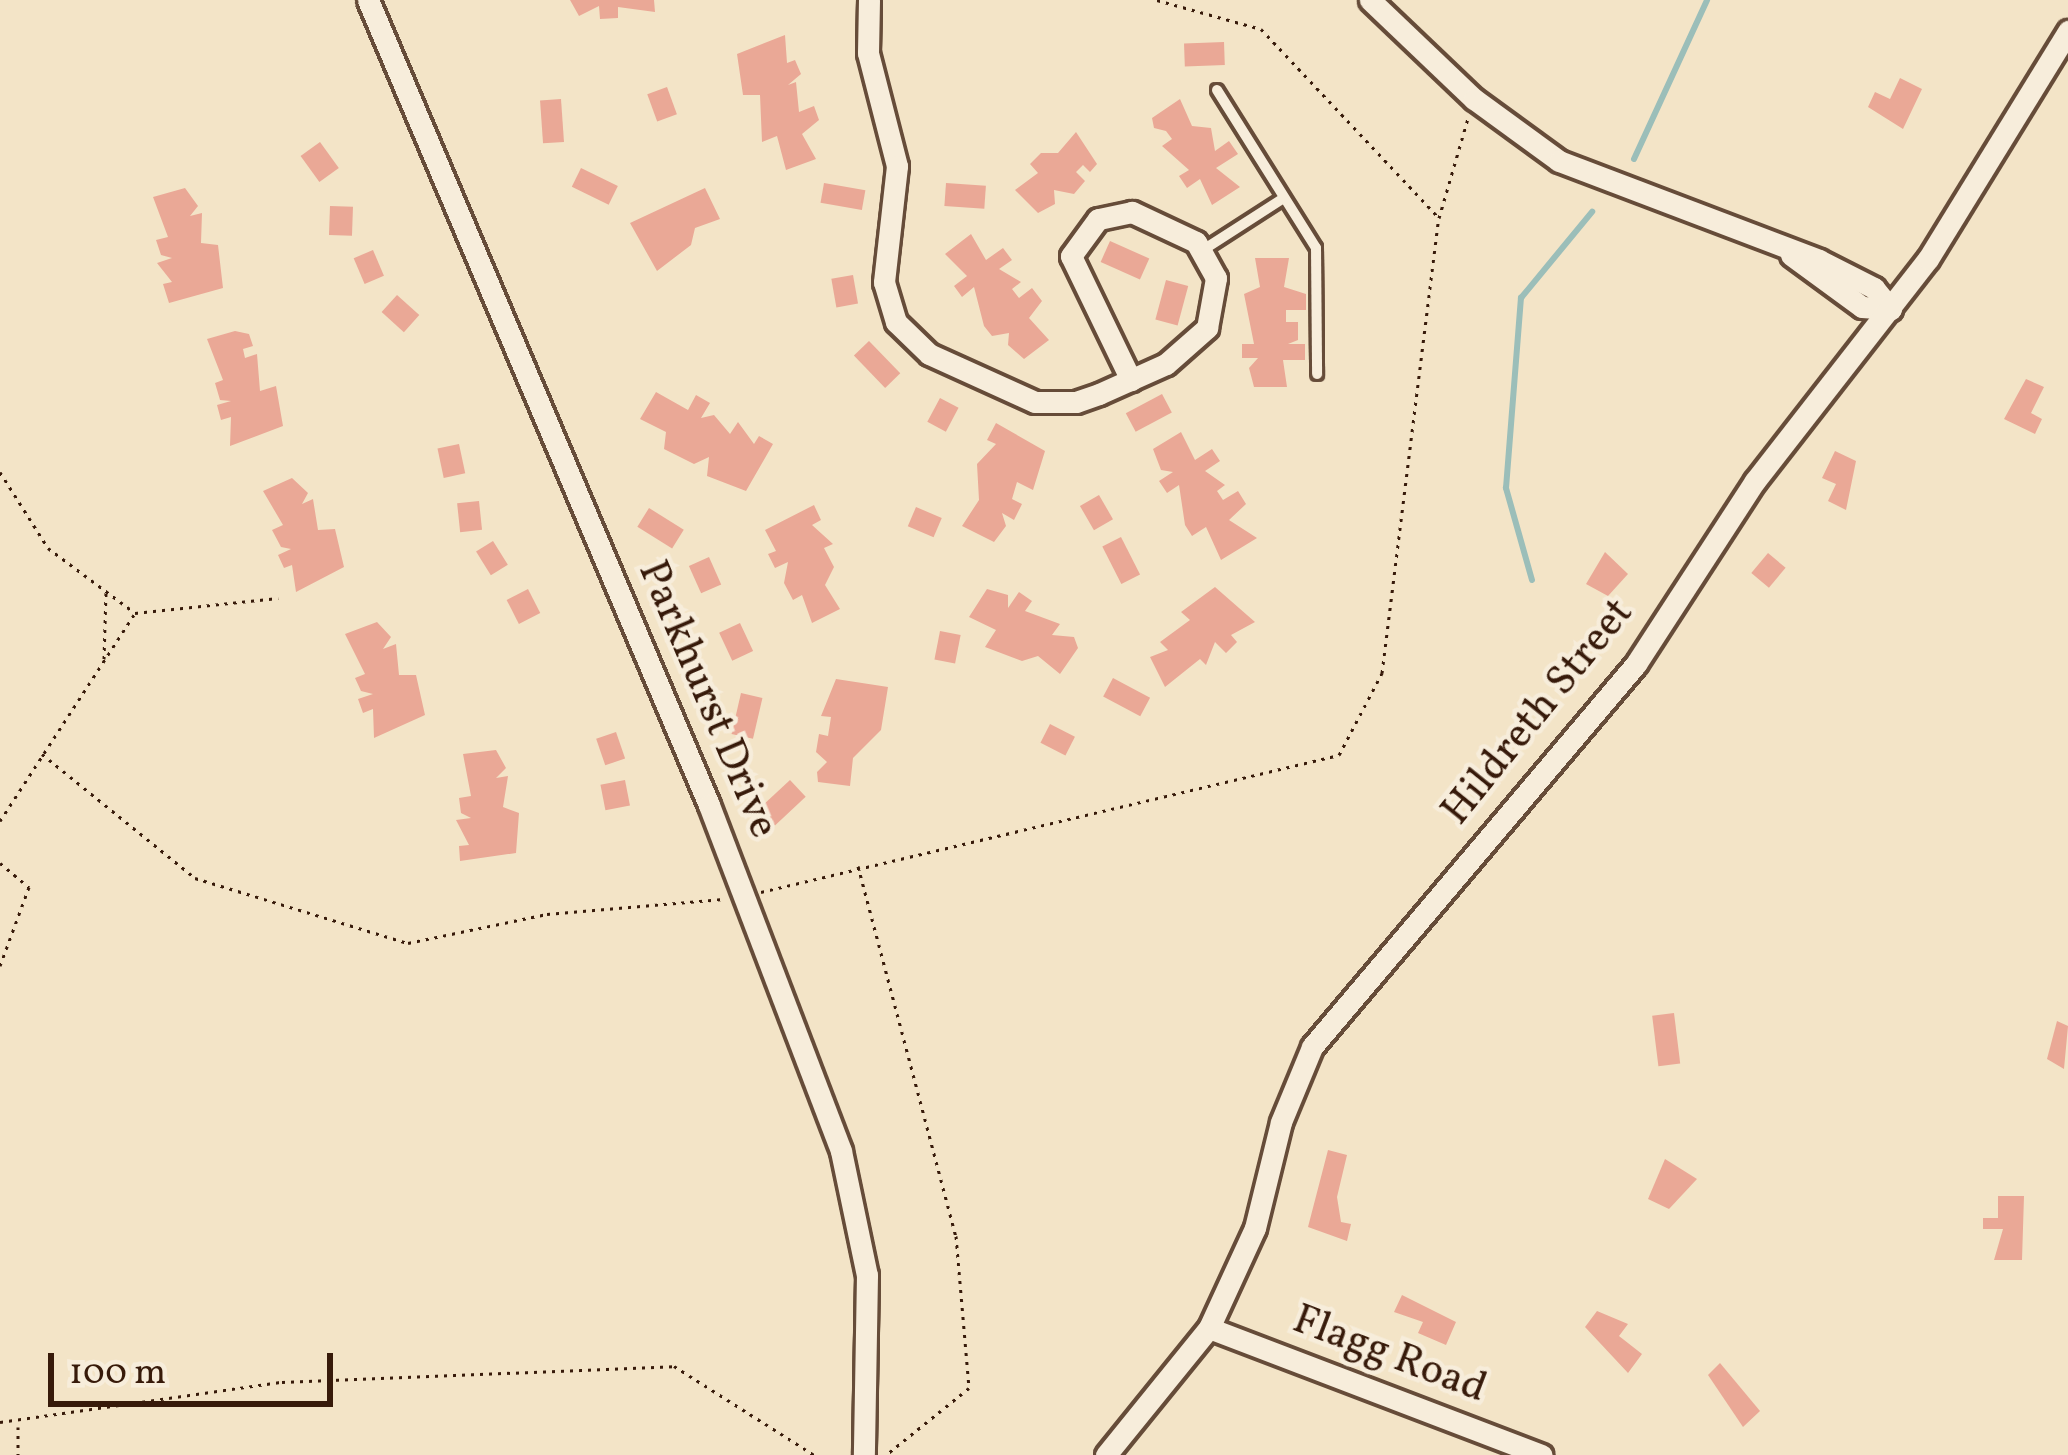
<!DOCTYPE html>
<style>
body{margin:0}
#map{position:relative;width:2068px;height:1455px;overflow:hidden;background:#f3e4c7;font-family:Vollkorn,serif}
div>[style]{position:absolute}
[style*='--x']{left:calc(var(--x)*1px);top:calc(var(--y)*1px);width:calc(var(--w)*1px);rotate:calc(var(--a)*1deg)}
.stream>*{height:6px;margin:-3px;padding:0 3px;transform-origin:3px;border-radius:3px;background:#9bbeb9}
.building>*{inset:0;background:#eaa896;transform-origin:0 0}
.path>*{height:3px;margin-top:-1.5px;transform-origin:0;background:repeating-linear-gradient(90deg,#371a0a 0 3px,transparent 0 9px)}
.roads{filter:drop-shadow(3px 0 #664c39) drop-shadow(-3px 0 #664c39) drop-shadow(0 3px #664c39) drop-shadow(0 -3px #664c39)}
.service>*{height:10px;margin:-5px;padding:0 5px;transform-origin:5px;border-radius:5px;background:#f7eddb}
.minor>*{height:21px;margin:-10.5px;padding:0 10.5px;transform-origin:10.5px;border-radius:10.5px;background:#f7eddb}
span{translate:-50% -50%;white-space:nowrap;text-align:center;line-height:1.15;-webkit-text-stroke:9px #f7eddb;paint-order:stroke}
.street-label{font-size:42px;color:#371a0a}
.scale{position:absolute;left:48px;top:1353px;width:285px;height:54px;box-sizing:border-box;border:6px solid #371a0a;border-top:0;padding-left:15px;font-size:36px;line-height:42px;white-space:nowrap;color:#371a0a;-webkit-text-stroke:9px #f7eddb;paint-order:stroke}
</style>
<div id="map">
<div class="stream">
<div style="--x:1634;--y:159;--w:175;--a:-65.3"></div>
<div style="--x:1532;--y:580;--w:96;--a:-105.8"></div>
<div style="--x:1506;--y:488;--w:191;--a:-85.5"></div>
<div style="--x:1521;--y:298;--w:112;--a:-50.5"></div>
</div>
<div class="building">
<div style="clip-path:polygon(570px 0,654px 0,655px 12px,618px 7px,618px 18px,600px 19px,599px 6px,579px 16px)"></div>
<div style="clip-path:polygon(785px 35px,787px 63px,795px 60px,801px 74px,788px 85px,796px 82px,799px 112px,814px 106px,819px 120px,802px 134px,816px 159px,786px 170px,777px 136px,762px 142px,760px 95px,743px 95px,737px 54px)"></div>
<div style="left:1224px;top:42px;width:23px;height:40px;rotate:88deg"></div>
<div style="clip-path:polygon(1900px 78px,1922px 89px,1903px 129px,1868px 107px,1875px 92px,1890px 99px)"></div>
<div style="left:667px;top:87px;width:29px;height:21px;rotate:70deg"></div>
<div style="left:561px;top:99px;width:43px;height:21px;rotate:86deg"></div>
<div style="clip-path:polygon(1180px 99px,1192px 126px,1211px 128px,1215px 151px,1229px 141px,1238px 154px,1216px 168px,1240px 187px,1212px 205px,1200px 179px,1187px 188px,1179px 176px,1189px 170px,1162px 146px,1172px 139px,1166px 131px,1154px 128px,1152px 118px)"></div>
<div style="clip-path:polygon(1076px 132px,1097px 164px,1090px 172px,1083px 165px,1076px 172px,1085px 181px,1074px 194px,1054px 190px,1055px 204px,1038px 213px,1015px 190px,1038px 173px,1030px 164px,1041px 153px,1058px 153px)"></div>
<div style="left:320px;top:142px;width:32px;height:24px;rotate:54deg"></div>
<div style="left:581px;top:168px;width:41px;height:21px;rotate:26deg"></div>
<div style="left:824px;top:183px;width:42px;height:20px;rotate:10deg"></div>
<div style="left:946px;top:183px;width:40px;height:23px;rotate:4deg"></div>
<div style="clip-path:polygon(185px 188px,198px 206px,190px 216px,202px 213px,201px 243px,218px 245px,223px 288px,169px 303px,163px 284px,172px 282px,157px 263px,172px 258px,161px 255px,156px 240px,168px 237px,153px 197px)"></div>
<div style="clip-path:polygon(705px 188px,720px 219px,695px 228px,691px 245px,657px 271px,630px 223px)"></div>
<div style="left:330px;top:206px;width:23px;height:29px;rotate:2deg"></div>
<div style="clip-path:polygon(971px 234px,986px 260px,1003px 248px,1012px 260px,999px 269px,1021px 282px,1012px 289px,1019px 298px,1032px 288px,1042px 301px,1029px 318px,1049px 340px,1024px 359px,1008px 345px,1009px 333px,992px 336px,984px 326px,974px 287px,962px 297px,954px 286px,967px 276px,945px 254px)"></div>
<div style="left:1110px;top:241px;width:43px;height:23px;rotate:24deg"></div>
<div style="left:373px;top:250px;width:28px;height:21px;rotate:67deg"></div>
<div style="clip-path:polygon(1255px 258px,1289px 258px,1284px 287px,1306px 294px,1306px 310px,1286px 310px,1286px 322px,1298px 322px,1298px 340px,1288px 344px,1305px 344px,1305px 360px,1283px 360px,1287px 387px,1254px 387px,1249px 368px,1258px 358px,1242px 358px,1242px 344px,1254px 344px,1244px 294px,1260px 287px)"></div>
<div style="left:853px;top:275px;width:29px;height:22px;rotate:80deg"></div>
<div style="left:1166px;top:280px;width:23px;height:41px;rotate:15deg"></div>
<div style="left:397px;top:295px;width:30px;height:23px;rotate:42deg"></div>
<div style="clip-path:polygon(235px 331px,249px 334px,253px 346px,243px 349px,245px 358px,257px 354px,260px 391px,276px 386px,283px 426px,230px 446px,231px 417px,221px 420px,217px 405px,231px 401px,220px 400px,215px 383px,223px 380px,207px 339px)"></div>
<div style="left:869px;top:341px;width:45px;height:21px;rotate:46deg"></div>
<div style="clip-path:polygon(2026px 379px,2044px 387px,2031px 413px,2042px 419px,2035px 434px,2004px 419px)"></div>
<div style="clip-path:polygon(656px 392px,688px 410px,696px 395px,710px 403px,701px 418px,714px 415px,730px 434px,738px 422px,754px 444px,759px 436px,773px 444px,746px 491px,707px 476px,709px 457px,694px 464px,664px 449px,666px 432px,640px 419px)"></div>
<div style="left:1162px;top:394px;width:21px;height:41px;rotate:62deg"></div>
<div style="left:940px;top:398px;width:21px;height:27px;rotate:28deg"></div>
<div style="clip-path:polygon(996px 423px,1045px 451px,1033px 490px,1017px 482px,1012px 499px,1022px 504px,1014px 520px,1002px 513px,1006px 526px,994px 542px,962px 526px,979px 500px,977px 464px,996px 444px,987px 440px)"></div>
<div style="clip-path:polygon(1181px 432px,1195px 460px,1212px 449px,1220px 461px,1205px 471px,1225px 485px,1217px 491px,1223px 500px,1238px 491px,1246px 504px,1229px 520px,1257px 538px,1221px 560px,1206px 527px,1192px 536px,1185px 525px,1179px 485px,1167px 493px,1159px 481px,1173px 472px,1161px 470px,1153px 449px)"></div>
<div style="left:459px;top:444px;width:30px;height:22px;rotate:78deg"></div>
<div style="clip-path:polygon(1835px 451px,1856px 461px,1846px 510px,1828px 501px,1836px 484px,1822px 478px)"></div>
<div style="clip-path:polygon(292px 478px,308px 493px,302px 504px,313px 499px,318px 530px,335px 529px,344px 567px,296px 592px,292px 565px,284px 568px,278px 555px,291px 549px,281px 547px,272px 530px,283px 525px,263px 491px)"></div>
<div style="left:1099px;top:495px;width:28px;height:22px;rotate:60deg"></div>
<div style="left:479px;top:501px;width:29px;height:22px;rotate:84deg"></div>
<div style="clip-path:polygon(814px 505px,821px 520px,812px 525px,833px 544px,824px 548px,834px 567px,825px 585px,840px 609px,812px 623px,802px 595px,793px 600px,784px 583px,788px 562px,775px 568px,768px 554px,776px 551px,765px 530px)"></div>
<div style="left:916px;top:507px;width:28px;height:21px;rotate:23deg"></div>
<div style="left:649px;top:508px;width:41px;height:22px;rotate:32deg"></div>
<div style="left:1121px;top:537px;width:42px;height:21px;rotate:63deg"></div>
<div style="left:493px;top:541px;width:28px;height:20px;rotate:58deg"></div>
<div style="clip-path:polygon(1605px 552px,1628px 574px,1608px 596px,1586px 584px)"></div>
<div style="left:1768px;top:553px;width:23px;height:26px;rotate:40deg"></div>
<div style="left:709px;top:557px;width:30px;height:22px;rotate:66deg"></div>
<div style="clip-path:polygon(1215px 587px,1255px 622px,1231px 635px,1237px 642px,1226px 653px,1215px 642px,1206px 665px,1200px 659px,1165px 687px,1150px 657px,1168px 650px,1160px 642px,1190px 620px,1181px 612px)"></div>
<div style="left:528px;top:589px;width:27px;height:24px;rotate:63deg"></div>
<div style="clip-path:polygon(987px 589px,1008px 595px,1008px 608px,1019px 592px,1032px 601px,1025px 611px,1060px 624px,1052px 635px,1074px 637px,1078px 648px,1060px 674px,1038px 656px,1022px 661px,985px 647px,996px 630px,969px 617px)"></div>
<div style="clip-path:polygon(377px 622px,391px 637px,383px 649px,396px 644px,399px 675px,416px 675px,425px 715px,374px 738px,373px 709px,363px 713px,358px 699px,373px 694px,361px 691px,355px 678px,365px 674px,345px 634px)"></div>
<div style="left:740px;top:623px;width:31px;height:23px;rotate:65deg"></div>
<div style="left:940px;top:631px;width:21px;height:29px;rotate:11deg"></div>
<div style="left:1113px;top:678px;width:42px;height:21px;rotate:28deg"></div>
<div style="clip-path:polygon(836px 679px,888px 687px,881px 730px,853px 758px,850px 786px,818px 782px,817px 772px,827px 762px,816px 752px,819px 734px,828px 736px,831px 717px,821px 716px)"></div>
<div style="left:741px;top:693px;width:22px;height:42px;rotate:13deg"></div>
<div style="left:1050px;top:724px;width:28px;height:21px;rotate:27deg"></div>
<div style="left:616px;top:732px;width:28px;height:21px;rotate:71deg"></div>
<div style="clip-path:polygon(496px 750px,506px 768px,496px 778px,508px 776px,503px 807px,519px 813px,516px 853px,460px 861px,459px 846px,469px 845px,456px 820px,471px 818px,461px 813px,459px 798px,471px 796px,463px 754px)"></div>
<div style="left:625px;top:780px;width:26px;height:25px;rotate:79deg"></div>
<div style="left:790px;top:780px;width:23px;height:42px;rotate:47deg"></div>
<div style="left:1674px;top:1013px;width:51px;height:22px;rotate:83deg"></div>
<div style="clip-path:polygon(2057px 1021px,2068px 1026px,2064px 1069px,2047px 1059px)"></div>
<div style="clip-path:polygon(1328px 1150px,1347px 1155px,1337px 1197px,1341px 1222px,1351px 1224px,1347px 1241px,1308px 1227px)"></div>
<div style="clip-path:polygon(1665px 1159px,1697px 1179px,1669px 1209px,1648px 1199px)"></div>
<div style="clip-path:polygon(1998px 1196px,2024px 1196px,2022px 1260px,1994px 1260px,2003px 1229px,1983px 1229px,1983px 1218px,1998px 1218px)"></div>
<div style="clip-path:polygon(1402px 1295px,1456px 1322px,1446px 1345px,1418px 1333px,1423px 1322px,1394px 1312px)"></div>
<div style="clip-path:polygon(1597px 1311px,1628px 1324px,1619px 1336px,1642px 1354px,1628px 1373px,1585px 1327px)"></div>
<div style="clip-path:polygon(1720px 1363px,1760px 1411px,1743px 1427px,1708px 1375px)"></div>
</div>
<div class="path">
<div style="--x:1157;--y:0;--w:108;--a:15.6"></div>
<div style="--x:1261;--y:29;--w:258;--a:46.7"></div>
<div style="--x:0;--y:472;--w:90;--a:57.7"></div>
<div style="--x:48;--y:548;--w:107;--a:36.7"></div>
<div style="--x:104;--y:659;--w:68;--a:-88.3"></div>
<div style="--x:42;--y:754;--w:197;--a:39"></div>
<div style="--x:195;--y:878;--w:223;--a:17"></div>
<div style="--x:408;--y:943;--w:142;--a:-11.8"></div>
<div style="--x:547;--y:914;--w:177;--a:-4.9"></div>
<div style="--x:0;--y:821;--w:248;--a:-57"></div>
<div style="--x:135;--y:613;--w:144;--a:-6"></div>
<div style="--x:0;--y:863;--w:38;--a:40"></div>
<div style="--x:29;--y:887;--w:84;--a:110.2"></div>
<div style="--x:858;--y:866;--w:383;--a:75.2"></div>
<div style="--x:956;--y:1236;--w:153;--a:85.1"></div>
<div style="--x:969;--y:1388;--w:107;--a:141.1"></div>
<div style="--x:761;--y:892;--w:594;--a:-13.33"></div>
<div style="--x:1339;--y:755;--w:93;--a:-62.3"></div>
<div style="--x:1382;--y:673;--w:459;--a:-82.9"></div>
<div style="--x:1439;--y:218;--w:104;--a:-73.8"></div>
<div style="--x:0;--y:1422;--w:285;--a:-8.1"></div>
<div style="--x:282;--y:1382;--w:392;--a:-2.3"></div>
<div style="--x:674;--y:1366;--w:166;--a:32.4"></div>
<div style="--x:18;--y:1427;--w:28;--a:90"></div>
</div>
<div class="roads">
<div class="service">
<div style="--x:1217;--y:90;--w:186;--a:57.9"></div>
<div style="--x:1316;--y:248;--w:126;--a:89.5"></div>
<div style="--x:1203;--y:250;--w:94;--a:-32.8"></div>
</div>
<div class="minor">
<div style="--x:368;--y:0;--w:874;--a:67.04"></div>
<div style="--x:709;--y:805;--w:370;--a:69.1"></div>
<div style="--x:841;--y:1151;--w:127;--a:78.2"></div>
<div style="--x:867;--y:1275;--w:180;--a:91"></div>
<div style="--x:869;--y:0;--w:53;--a:91.1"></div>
<div style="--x:868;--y:53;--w:117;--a:75.6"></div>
<div style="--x:897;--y:166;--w:117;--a:96.4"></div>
<div style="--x:884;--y:282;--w:42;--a:73.3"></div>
<div style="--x:896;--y:322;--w:46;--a:44.1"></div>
<div style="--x:929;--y:354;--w:116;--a:24.4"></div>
<div style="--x:1035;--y:402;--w:41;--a:0"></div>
<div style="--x:1076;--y:402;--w:24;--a:-19"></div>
<div style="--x:1099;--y:394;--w:73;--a:-24.1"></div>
<div style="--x:1166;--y:364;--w:55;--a:-41.3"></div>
<div style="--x:1207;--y:328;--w:51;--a:-79.8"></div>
<div style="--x:1216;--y:278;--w:41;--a:-119.1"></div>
<div style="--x:1196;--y:242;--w:71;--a:-154.9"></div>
<div style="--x:1132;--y:212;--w:35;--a:168"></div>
<div style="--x:1098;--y:219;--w:46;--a:126.1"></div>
<div style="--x:1071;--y:256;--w:138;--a:64.2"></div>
<div style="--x:1370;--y:0;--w:144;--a:43.6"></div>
<div style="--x:1474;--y:99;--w:105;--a:36.1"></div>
<div style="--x:1559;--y:161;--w:278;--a:20.8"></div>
<div style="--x:1819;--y:260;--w:62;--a:27"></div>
<div style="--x:1874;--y:288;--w:27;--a:51"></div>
<div style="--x:1791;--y:255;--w:88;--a:36.2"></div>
<div style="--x:1862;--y:307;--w:29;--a:4"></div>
<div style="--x:1209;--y:1328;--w:356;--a:20.9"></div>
<div style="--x:1106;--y:1455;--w:164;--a:-51"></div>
<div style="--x:1209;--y:1328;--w:110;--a:-65.3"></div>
<div style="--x:1255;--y:1228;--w:109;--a:-76.2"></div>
<div style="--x:1281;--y:1122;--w:81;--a:-67.5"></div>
<div style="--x:1312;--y:1047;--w:502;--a:-49.77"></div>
<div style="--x:1636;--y:664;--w:218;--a:-57"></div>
<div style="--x:1755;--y:481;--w:281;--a:-52.1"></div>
<div style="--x:1928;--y:259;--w:268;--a:-58.4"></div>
</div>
</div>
<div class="street-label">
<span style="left:706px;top:700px;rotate:67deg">Parkhurst Drive</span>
<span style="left:1539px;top:713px;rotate:-51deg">Hildreth Street</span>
<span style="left:1389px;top:1356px;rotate:21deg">Flagg Road</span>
</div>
<div class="scale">100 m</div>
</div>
